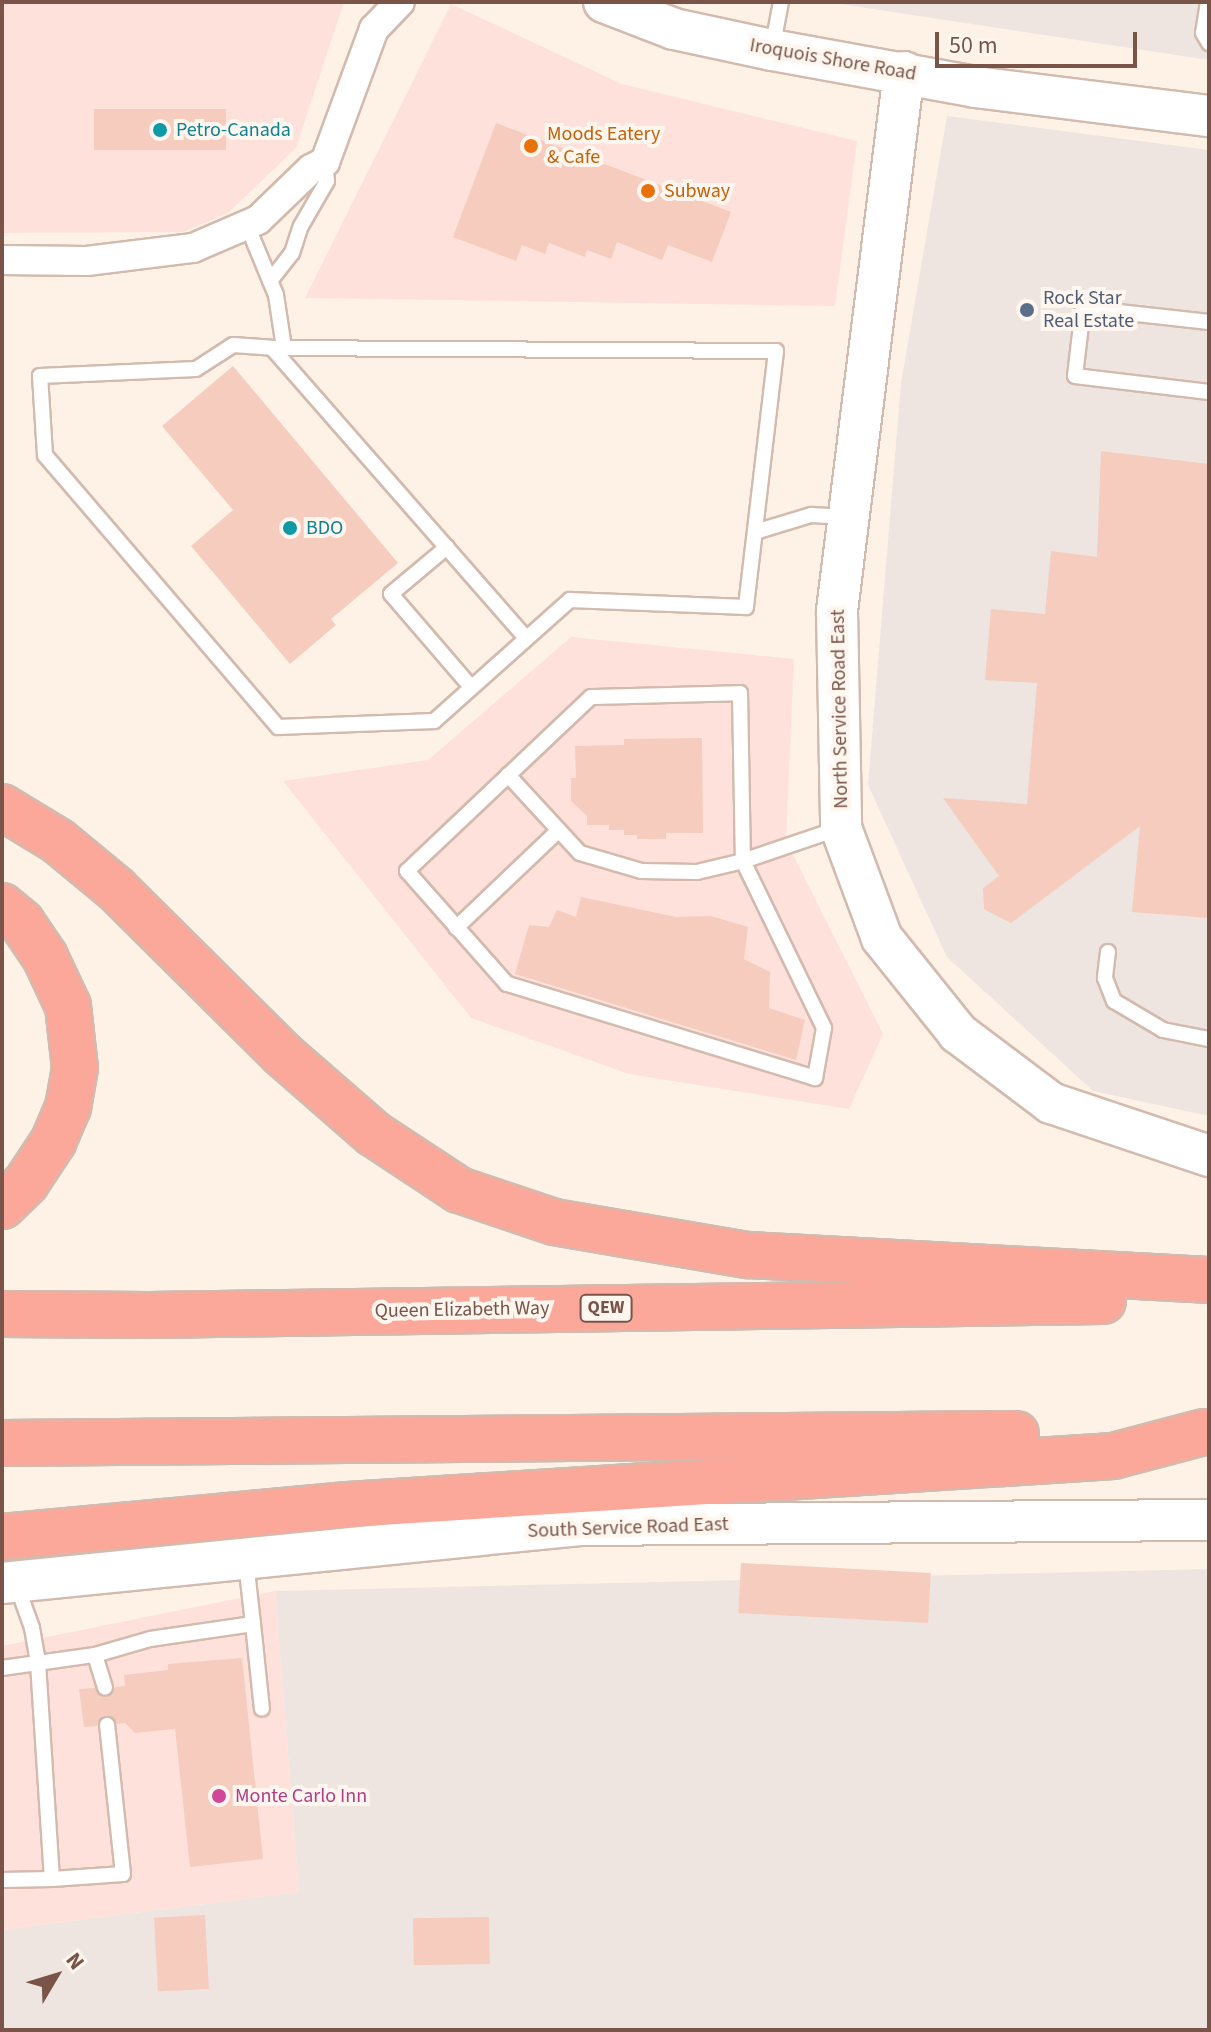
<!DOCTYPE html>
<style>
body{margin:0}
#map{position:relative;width:1211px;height:2032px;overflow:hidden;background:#fef2e7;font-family:"Source Sans 3",sans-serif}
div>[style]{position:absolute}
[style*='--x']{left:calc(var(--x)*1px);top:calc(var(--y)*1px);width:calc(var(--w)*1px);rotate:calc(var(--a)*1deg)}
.commercial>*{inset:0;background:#fee1da}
.industrial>*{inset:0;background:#eee5e1}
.building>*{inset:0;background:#f5ccbd;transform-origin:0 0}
.roads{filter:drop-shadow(2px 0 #d3baae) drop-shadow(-2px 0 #d3baae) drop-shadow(0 2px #d3baae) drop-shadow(0 -2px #d3baae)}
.lane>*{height:14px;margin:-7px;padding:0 7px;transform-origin:7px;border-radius:7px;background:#fff}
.street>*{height:28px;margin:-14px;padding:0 14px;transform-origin:14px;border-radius:14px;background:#fff}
.secondary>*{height:40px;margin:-20px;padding:0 20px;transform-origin:20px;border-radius:20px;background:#fff}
.highway>*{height:44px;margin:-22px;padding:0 22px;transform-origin:22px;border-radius:22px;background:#fba89b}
.dots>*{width:22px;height:22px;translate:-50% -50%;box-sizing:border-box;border:4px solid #fff7ef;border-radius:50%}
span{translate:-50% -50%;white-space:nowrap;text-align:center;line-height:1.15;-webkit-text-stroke:8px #fff7ef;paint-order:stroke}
.shield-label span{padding:2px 6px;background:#fff7ef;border:2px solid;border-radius:6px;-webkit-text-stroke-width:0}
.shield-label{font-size:18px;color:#7a5449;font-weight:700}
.street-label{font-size:20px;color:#7a5449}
.culture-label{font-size:20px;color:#0d838f}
.left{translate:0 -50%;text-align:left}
.food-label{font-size:20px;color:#c56008}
.service-label{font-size:20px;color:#4e5e75}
.hotel-label{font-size:20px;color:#b23c85}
.frame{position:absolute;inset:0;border:4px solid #7a5449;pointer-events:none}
.north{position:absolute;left:16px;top:1936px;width:80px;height:80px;-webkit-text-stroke:6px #fff7ef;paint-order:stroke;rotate:52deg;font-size:22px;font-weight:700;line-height:32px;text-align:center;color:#7a5449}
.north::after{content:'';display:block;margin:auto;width:28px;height:36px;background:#7a5449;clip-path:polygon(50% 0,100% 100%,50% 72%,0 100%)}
.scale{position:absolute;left:935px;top:32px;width:202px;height:36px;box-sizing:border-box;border:4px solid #7a5449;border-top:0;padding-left:10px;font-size:24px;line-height:28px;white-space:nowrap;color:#7a5449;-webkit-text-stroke:6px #fff7ef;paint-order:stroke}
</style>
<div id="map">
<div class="commercial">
<div style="clip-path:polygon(2px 2px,344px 2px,296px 148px,228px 213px,183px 232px,2px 233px)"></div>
<div style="clip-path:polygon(451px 4px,622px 84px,857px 141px,835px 306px,305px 298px)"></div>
<div style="clip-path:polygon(571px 637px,794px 659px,786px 841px,883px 1034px,849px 1109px,629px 1074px,471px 1018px,283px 781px,428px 760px)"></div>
<div style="clip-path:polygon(275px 1591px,299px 1892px,2px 1930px,2px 1646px)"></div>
</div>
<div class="industrial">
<div style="clip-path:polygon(827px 2px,1209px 2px,1209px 60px)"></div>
<div style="clip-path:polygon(947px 116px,1209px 150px,1209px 1116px,1093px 1091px,947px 957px,868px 785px,901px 383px)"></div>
<div style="clip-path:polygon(1209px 1569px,1209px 2030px,2px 2030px,2px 1930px,299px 1892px,275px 1591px)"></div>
</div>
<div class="building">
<div style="left:94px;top:109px;width:132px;height:41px"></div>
<div style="clip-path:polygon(496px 123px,731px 212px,712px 262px,668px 245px,662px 260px,617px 242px,611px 259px,587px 250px,585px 257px,549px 243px,545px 254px,522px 245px,516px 261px,453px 237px)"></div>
<div style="clip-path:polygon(233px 366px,398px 563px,331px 619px,336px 625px,290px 664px,191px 546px,233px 510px,162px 426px)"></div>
<div style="clip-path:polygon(1101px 451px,1209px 464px,1209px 918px,1132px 912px,1140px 826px,1011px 923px,984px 909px,983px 888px,999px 876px,943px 798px,1027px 804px,1037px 683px,985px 680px,991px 609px,1045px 614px,1051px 551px,1097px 557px)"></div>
<div style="clip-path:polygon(702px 738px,703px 833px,666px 833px,666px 839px,637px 839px,637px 835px,624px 835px,624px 830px,609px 830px,609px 825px,587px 825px,587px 816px,571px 801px,571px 778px,576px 778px,575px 746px,624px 745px,624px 739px)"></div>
<div style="clip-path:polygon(581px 897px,676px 917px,711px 916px,748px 927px,744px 959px,770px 972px,769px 1008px,805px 1020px,796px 1060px,515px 974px,529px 925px,549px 927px,557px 910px,576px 917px)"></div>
<div style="left:741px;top:1563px;width:190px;height:50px;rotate:3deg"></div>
<div style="clip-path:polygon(242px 1658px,263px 1859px,190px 1867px,175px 1729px,135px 1733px,125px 1723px,117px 1724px,107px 1715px,101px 1717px,97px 1726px,84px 1727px,79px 1689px,95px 1688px,99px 1695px,107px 1697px,115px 1687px,125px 1686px,124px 1675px,168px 1670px,168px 1664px)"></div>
<div style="left:205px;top:1915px;width:74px;height:51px;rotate:87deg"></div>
<div style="left:489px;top:1917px;width:47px;height:76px;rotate:89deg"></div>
</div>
<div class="roads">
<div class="lane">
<div style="--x:1208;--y:2;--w:31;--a:99"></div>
<div style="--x:1203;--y:33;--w:12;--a:59"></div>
<div style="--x:772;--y:49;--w:48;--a:-79.2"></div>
<div style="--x:247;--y:225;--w:76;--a:67.5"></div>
<div style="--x:276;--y:295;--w:54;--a:81.4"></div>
<div style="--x:270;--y:281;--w:36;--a:-52"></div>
<div style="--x:292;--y:253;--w:28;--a:-72"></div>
<div style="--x:301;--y:226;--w:52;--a:-60"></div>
<div style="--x:327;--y:181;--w:19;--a:-96"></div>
<div style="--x:1209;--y:322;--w:127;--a:-173.7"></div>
<div style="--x:1083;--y:308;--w:68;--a:96.7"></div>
<div style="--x:1075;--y:376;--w:135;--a:6.8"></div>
<div style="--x:272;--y:348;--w:504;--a:0.34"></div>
<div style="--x:776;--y:351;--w:258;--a:96.7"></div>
<div style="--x:746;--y:607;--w:176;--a:-177.7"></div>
<div style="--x:570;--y:600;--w:182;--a:138.3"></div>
<div style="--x:434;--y:721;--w:156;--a:177.8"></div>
<div style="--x:278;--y:727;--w:358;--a:-130.6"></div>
<div style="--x:45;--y:455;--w:79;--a:-93.6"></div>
<div style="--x:40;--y:376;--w:156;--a:-2.6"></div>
<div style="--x:196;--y:369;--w:44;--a:-33"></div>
<div style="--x:233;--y:345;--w:39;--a:4"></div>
<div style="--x:272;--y:348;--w:384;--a:48.8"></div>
<div style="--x:755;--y:532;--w:59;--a:-16.9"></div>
<div style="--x:811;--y:515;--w:37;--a:3"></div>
<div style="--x:447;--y:547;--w:73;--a:140"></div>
<div style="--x:391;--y:594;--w:123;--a:49.3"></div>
<div style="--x:740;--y:693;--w:168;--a:89"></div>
<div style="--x:743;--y:861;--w:186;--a:64.1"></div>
<div style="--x:824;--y:1028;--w:51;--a:100.2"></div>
<div style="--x:815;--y:1078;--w:322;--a:-163"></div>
<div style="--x:507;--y:984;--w:151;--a:-131.5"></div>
<div style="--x:407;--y:871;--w:253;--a:-43.4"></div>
<div style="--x:591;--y:697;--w:149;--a:-1.5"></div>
<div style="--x:508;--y:775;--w:106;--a:47.3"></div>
<div style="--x:580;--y:853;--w:64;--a:16.4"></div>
<div style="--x:641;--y:871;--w:56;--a:1"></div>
<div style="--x:697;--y:872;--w:47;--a:-13.4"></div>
<div style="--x:743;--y:861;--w:102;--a:-18.8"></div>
<div style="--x:456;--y:928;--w:142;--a:-43.6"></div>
<div style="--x:1108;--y:952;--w:26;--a:97"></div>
<div style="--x:1105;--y:978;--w:25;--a:69"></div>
<div style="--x:1114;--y:1001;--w:57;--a:30.6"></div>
<div style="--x:1163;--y:1030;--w:47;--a:11.1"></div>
<div style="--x:16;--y:1583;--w:48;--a:70.4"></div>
<div style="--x:32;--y:1628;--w:36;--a:80"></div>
<div style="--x:38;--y:1663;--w:216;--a:86.3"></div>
<div style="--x:52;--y:1879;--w:71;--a:-4"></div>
<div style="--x:123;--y:1874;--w:150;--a:-96.1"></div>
<div style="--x:253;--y:1624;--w:85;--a:84"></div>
<div style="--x:95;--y:1655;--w:57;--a:-16.2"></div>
<div style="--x:150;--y:1639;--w:104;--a:-8.3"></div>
<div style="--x:253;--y:1624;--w:62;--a:-96.4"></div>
<div style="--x:2;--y:1668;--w:94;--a:-8"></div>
<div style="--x:95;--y:1655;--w:34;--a:73"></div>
<div style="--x:2;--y:1880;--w:50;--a:-1.1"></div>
</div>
<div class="street">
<div style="--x:2;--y:260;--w:85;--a:0.7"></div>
<div style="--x:87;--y:261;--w:107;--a:-7"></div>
<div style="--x:193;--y:248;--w:71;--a:-23.3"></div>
<div style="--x:258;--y:220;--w:74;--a:-43.9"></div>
<div style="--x:311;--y:169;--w:16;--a:-27"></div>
<div style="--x:325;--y:162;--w:142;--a:-69.8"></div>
<div style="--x:374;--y:29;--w:37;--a:-46"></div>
</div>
<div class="secondary">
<div style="--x:604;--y:2;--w:75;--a:21.1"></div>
<div style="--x:674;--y:29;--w:100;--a:12.1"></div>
<div style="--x:772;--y:50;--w:206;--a:10.3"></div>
<div style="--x:975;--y:87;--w:236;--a:7.1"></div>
<div style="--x:904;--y:72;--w:543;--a:97.09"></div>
<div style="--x:837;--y:611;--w:217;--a:88.9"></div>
<div style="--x:841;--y:828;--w:117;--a:69.6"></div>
<div style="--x:882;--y:938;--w:122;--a:51.3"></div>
<div style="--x:958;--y:1033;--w:116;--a:37"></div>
<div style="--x:1051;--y:1103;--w:167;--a:18.5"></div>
<div style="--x:2;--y:1583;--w:581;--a:-5.73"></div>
<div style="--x:580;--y:1525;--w:629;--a:-0.46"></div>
</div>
<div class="highway">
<div style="--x:2;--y:807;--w:66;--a:31.3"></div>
<div style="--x:58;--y:841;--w:75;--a:39.6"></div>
<div style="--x:116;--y:889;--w:233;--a:44.8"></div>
<div style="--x:281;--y:1053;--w:123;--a:41.1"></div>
<div style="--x:374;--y:1134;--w:102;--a:33.4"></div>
<div style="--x:459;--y:1190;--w:100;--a:18.6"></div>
<div style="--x:554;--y:1222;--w:197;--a:9.7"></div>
<div style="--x:748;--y:1255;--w:462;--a:3.1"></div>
<div style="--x:2;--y:906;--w:26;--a:40"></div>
<div style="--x:22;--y:923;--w:41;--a:55.9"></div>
<div style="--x:45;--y:957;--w:54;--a:64.9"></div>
<div style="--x:68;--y:1006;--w:62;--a:83.6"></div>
<div style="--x:75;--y:1068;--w:40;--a:100"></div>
<div style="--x:68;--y:1107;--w:38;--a:113"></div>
<div style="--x:53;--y:1142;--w:49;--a:123.4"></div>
<div style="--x:26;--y:1183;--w:33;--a:136"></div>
<div style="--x:2;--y:1314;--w:147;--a:0.4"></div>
<div style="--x:149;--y:1315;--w:954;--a:-0.84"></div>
<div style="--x:2;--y:1443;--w:1014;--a:-0.51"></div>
<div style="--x:2;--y:1537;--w:347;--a:-5.3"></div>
<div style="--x:348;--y:1505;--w:767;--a:-3.66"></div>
<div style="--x:1113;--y:1456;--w:94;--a:-14.8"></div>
</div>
</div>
<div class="dots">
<div style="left:160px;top:130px;background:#0f9aa8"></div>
<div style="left:531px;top:146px;background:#e8710a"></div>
<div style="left:648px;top:191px;background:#e8710a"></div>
<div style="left:1027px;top:310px;background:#5c6f8a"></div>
<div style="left:290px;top:528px;background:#0f9aa8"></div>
<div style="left:219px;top:1796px;background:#d1479c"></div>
</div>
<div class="shield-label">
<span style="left:606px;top:1308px">QEW</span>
</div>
<div class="street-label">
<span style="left:833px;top:60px;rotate:10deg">Iroquois Shore Road</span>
<span style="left:840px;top:709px;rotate:-91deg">North Service Road East</span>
<span style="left:462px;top:1310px;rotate:-1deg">Queen Elizabeth Way</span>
<span style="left:628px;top:1528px;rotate:-2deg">South Service Road East</span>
</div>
<div class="culture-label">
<span class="left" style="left:176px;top:130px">Petro-Canada</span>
<span class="left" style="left:306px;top:528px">BDO</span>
</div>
<div class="food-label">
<span class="left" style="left:547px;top:146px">Moods Eatery<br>&amp; Cafe</span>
<span class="left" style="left:664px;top:191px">Subway</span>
</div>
<div class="service-label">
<span class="left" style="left:1043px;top:310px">Rock Star<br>Real Estate</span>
</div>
<div class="hotel-label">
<span class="left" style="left:235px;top:1796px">Monte Carlo Inn</span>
</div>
<div class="frame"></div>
<div class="north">N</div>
<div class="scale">50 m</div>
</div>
